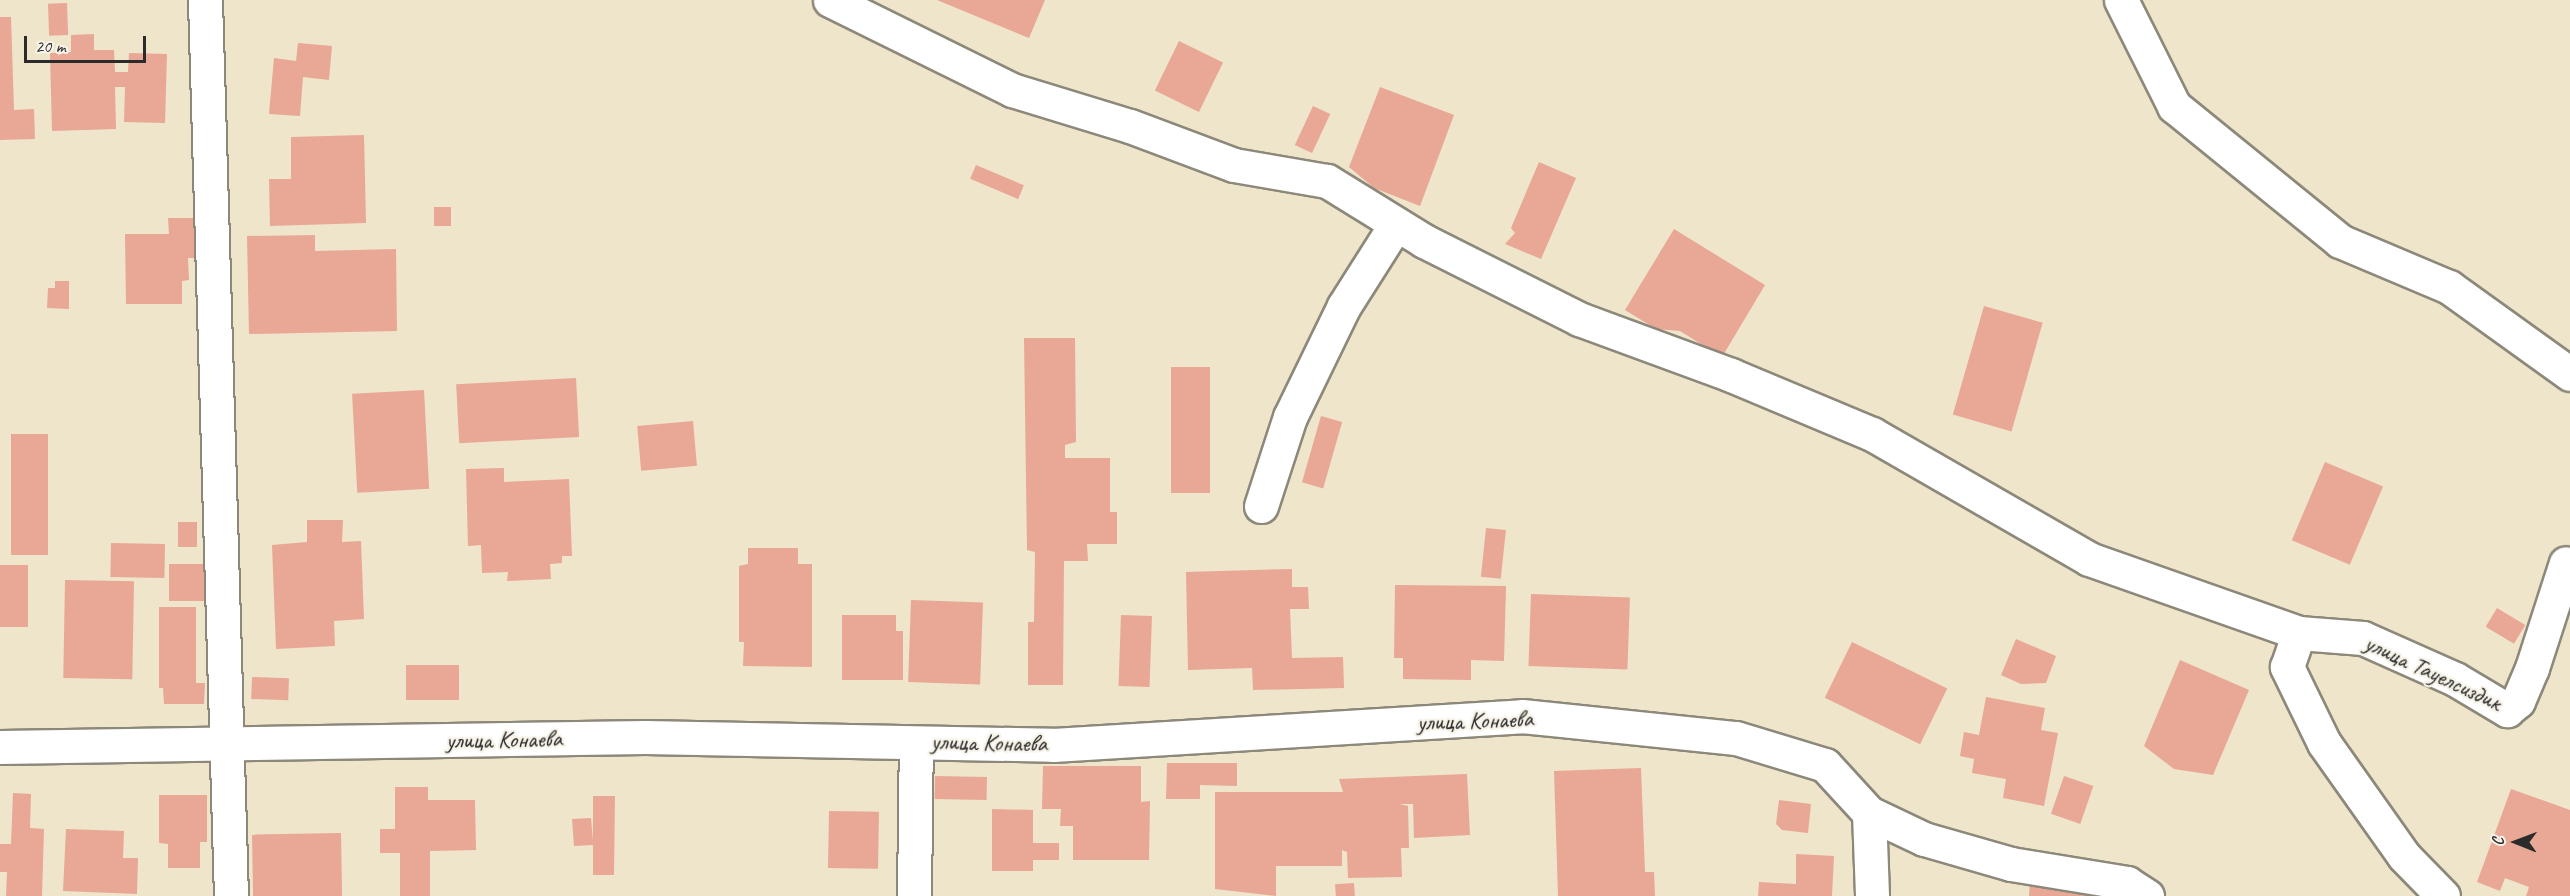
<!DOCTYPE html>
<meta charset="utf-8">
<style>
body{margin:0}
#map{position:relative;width:2570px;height:896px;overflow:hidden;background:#eee5ca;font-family:Caveat,sans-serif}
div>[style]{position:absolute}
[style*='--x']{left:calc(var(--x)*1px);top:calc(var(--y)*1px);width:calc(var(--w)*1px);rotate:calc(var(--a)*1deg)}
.building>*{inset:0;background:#e9a796;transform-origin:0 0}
.roads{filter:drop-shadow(2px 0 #8c887a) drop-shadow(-2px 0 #8c887a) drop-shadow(0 2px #8c887a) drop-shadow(0 -2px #8c887a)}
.minor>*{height:33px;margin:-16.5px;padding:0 16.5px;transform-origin:16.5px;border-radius:16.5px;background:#fff}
span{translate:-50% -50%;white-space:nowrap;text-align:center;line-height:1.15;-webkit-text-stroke:4.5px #f7f3e8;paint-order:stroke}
.street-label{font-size:24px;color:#2b2b2b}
.north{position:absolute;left:2486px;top:812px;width:60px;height:60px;-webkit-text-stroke:4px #f7f3e8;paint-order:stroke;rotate:271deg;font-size:16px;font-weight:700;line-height:24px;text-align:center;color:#2b2b2b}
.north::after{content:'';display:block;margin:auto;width:21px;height:27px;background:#2b2b2b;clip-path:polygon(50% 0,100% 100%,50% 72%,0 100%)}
.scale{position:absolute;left:24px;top:36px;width:122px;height:27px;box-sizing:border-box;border:3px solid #2b2b2b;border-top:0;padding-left:8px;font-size:18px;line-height:21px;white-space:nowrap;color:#2b2b2b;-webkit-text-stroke:4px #f7f3e8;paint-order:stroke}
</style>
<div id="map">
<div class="building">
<div style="clip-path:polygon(937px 0,1045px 0,1029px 38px)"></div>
<div style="left:67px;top:3px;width:32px;height:19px;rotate:88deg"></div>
<div style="clip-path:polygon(0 17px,11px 17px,14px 110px,34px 109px,35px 139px,0 140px)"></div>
<div style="clip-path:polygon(94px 34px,94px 50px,114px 50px,115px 72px,128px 72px,129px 53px,167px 54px,165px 123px,124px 122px,125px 87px,115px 87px,116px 129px,52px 131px,50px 53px,71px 52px,71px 35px)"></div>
<div style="left:1179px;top:41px;width:49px;height:55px;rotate:26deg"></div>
<div style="clip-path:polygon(298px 43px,332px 46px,329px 80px,303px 77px,300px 116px,269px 114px,274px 58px,296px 61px)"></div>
<div style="clip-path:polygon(1380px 87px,1454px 115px,1420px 206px,1374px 188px,1349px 167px)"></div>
<div style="left:1313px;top:106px;width:19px;height:43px;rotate:25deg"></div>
<div style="clip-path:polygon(364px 135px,366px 223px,270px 226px,269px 179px,291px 179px,291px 137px)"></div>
<div style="clip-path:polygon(1539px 162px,1576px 178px,1541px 259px,1505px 244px,1515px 233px,1511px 228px)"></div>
<div style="left:976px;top:165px;width:52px;height:15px;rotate:23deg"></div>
<div style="left:434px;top:207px;width:17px;height:19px"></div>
<div style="clip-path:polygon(168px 218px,196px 218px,197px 258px,188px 258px,189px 280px,182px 281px,182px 304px,126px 304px,125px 234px,169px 234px)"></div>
<div style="clip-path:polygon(1674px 229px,1765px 285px,1722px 357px,1680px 331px,1656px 329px,1625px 310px)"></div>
<div style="clip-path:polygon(315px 235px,315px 251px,396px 249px,397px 331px,249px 334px,247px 236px)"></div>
<div style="clip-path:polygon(55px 281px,69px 281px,69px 309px,47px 308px,48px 288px,55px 288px)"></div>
<div style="left:1984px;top:306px;width:61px;height:113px;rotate:16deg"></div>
<div style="clip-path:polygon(1024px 338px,1075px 338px,1076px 442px,1065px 445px,1065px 458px,1110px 458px,1110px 512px,1117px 512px,1117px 544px,1087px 544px,1088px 561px,1064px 561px,1063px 685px,1028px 685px,1028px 622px,1034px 622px,1035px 552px,1027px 550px)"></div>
<div style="left:1171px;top:367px;width:39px;height:126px"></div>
<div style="left:576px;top:378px;width:59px;height:120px;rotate:87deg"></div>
<div style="left:424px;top:390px;width:99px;height:72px;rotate:87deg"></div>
<div style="left:1321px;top:416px;width:22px;height:69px;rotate:16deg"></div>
<div style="left:693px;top:421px;width:45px;height:56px;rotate:85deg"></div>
<div style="left:11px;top:434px;width:37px;height:121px"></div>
<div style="left:2325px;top:462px;width:63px;height:85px;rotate:23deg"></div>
<div style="clip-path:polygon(504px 468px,504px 482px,569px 479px,572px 556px,562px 556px,562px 563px,550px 564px,551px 579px,507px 581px,508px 572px,482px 573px,481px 545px,468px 546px,466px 469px)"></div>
<div style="clip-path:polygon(307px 520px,343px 520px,342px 542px,361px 541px,364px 619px,334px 621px,335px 646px,276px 649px,272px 545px,307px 542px)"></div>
<div style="left:178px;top:522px;width:19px;height:25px"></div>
<div style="left:1486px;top:528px;width:20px;height:49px;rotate:6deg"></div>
<div style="left:111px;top:543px;width:54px;height:34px;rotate:1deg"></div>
<div style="clip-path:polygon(748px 548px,798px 548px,798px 564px,812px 564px,812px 667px,743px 666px,744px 642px,739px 642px,739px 566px,748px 564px)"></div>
<div style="left:169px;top:564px;width:37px;height:37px"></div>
<div style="left:0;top:565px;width:28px;height:62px"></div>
<div style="clip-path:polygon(1292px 569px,1292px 587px,1308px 587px,1309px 609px,1290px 609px,1292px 658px,1343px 657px,1344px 688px,1253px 690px,1252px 668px,1188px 670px,1186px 572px)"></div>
<div style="left:65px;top:580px;width:69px;height:98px;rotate:1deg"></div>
<div style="clip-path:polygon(1395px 585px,1506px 586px,1504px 661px,1471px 660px,1471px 680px,1403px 679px,1403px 658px,1394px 658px)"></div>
<div style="left:1531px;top:594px;width:99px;height:72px;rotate:2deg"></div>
<div style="left:911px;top:600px;width:72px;height:82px;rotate:2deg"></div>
<div style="clip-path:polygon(159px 607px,196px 607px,196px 683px,205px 683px,204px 704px,164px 704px,163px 688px,159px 688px)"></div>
<div style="left:2497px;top:608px;width:33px;height:22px;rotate:31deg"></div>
<div style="clip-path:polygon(842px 615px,896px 615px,896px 631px,903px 631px,903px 680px,842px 680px)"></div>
<div style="left:1121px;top:615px;width:31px;height:71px;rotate:2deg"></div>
<div style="clip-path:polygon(2016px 639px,2056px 656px,2046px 683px,2021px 684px,2001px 675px)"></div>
<div style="left:1852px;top:642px;width:106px;height:62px;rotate:26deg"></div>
<div style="clip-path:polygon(2180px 660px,2249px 690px,2213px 775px,2174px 769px,2144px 746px)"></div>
<div style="left:406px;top:665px;width:53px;height:35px"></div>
<div style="left:252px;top:677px;width:37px;height:22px;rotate:2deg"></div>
<div style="clip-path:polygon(1986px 697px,2045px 708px,2041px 730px,2058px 733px,2044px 806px,2003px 798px,2006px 779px,1972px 773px,1974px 759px,1960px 756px,1964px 732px,1979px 735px)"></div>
<div style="clip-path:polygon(1167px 763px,1237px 763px,1237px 786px,1200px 785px,1200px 799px,1166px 799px)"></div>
<div style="clip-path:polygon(1043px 766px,1141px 766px,1141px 802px,1150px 801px,1149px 860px,1073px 860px,1073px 826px,1060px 826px,1061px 809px,1042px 809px)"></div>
<div style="clip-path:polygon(1641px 768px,1645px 872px,1654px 872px,1655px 896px,1558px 896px,1554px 771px)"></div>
<div style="clip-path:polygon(1467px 774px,1470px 835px,1414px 838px,1413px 804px,1399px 804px,1408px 806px,1409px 848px,1401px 848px,1402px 877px,1348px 878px,1347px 852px,1342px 850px,1342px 866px,1276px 866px,1276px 896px,1215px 889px,1215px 792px,1343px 792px,1339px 779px)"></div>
<div style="left:935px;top:776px;width:52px;height:23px;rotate:1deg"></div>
<div style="left:2064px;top:776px;width:31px;height:40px;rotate:19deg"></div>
<div style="clip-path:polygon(395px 787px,428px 787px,428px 800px,475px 800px,476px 850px,430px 851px,430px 896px,400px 896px,400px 853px,380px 853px,380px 829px,395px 829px)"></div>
<div style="clip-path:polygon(2511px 789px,2570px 810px,2570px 896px,2526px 896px,2529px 887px,2505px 878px,2500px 891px,2477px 882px)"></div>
<div style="clip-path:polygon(13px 793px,31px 794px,30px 828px,44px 829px,42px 896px,6px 896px,7px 872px,0 872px,0 844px,11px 844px)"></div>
<div style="clip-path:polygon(159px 795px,207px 795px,207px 842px,200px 842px,200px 868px,168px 868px,168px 844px,159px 843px)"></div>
<div style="clip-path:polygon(593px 796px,615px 796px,614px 875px,593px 875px,593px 845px,574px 846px,572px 819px,591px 818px,593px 841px)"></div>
<div style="clip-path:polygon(1779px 800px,1811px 804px,1808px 833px,1782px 830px,1776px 824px)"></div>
<div style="clip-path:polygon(992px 809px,1033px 810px,1033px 843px,1059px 843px,1059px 860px,1033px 860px,1033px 871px,992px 871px)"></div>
<div style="left:829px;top:811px;width:50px;height:57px;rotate:1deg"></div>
<div style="clip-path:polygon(66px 829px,124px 831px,123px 858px,138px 858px,137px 894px,63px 891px)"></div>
<div style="left:341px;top:833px;width:63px;height:89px;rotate:89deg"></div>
<div style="clip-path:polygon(1796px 854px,1834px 856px,1832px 896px,1758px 896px,1759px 882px,1796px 884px)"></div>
<div style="clip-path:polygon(2030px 881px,2103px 885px,2102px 896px,2029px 896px)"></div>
<div style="left:1354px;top:883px;width:13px;height:19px;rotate:86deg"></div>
</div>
<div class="roads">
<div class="minor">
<div style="--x:205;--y:0;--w:896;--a:88.34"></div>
<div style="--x:830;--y:0;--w:203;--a:26.3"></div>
<div style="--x:1012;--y:90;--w:123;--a:17"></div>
<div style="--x:1130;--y:126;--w:111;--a:20.6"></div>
<div style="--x:1234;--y:165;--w:94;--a:9.8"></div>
<div style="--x:1327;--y:181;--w:114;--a:31.7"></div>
<div style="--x:1424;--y:241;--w:174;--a:26.7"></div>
<div style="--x:1579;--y:319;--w:162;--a:20.2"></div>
<div style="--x:1731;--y:375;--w:153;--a:22.7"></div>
<div style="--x:1872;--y:434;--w:250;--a:29.9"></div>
<div style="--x:2089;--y:559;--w:223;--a:19.4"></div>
<div style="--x:2121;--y:0;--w:119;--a:63.4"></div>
<div style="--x:2174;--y:106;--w:214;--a:39.1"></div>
<div style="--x:2340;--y:241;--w:118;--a:22.9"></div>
<div style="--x:2449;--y:287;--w:149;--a:35.7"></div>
<div style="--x:1261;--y:506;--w:94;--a:-72"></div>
<div style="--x:1290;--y:417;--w:123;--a:-64.1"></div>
<div style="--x:1344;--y:306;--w:97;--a:-57.6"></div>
<div style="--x:0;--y:747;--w:645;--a:-0.89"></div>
<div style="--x:645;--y:737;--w:408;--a:1.1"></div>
<div style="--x:1053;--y:745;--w:470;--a:-3.5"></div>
<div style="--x:1522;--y:716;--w:215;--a:5.9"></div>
<div style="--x:1736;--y:738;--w:93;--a:16.9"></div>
<div style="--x:1825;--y:765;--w:65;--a:47.5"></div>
<div style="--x:1869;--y:813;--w:83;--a:87.9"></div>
<div style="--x:1869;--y:813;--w:61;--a:25.3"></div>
<div style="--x:1924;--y:839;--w:91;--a:16"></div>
<div style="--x:2011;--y:864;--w:118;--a:9.3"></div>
<div style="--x:2127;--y:883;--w:24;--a:33"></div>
<div style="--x:914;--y:896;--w:153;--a:-89.3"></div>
<div style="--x:2443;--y:896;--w:56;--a:-134.3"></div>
<div style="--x:2404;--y:856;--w:138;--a:-125.3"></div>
<div style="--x:2324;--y:743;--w:85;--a:-116"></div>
<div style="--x:2287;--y:667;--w:36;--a:-71"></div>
<div style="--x:2299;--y:633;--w:64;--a:4.5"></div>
<div style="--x:2363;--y:638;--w:101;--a:24"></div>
<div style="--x:2455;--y:679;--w:61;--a:30.8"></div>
<div style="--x:2507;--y:710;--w:14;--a:-39"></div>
<div style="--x:2518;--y:701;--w:36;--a:-67"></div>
<div style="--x:2532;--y:668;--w:110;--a:-72.1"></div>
</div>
</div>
<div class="street-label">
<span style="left:2433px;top:673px;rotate:25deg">улица Тауелсиздик</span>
<span style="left:1475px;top:721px;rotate:-2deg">улица Конаева</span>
<span style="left:504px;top:740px;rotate:-1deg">улица Конаева</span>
<span style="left:989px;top:743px;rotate:1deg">улица Конаева</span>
</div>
<div class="north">С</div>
<div class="scale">20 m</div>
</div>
